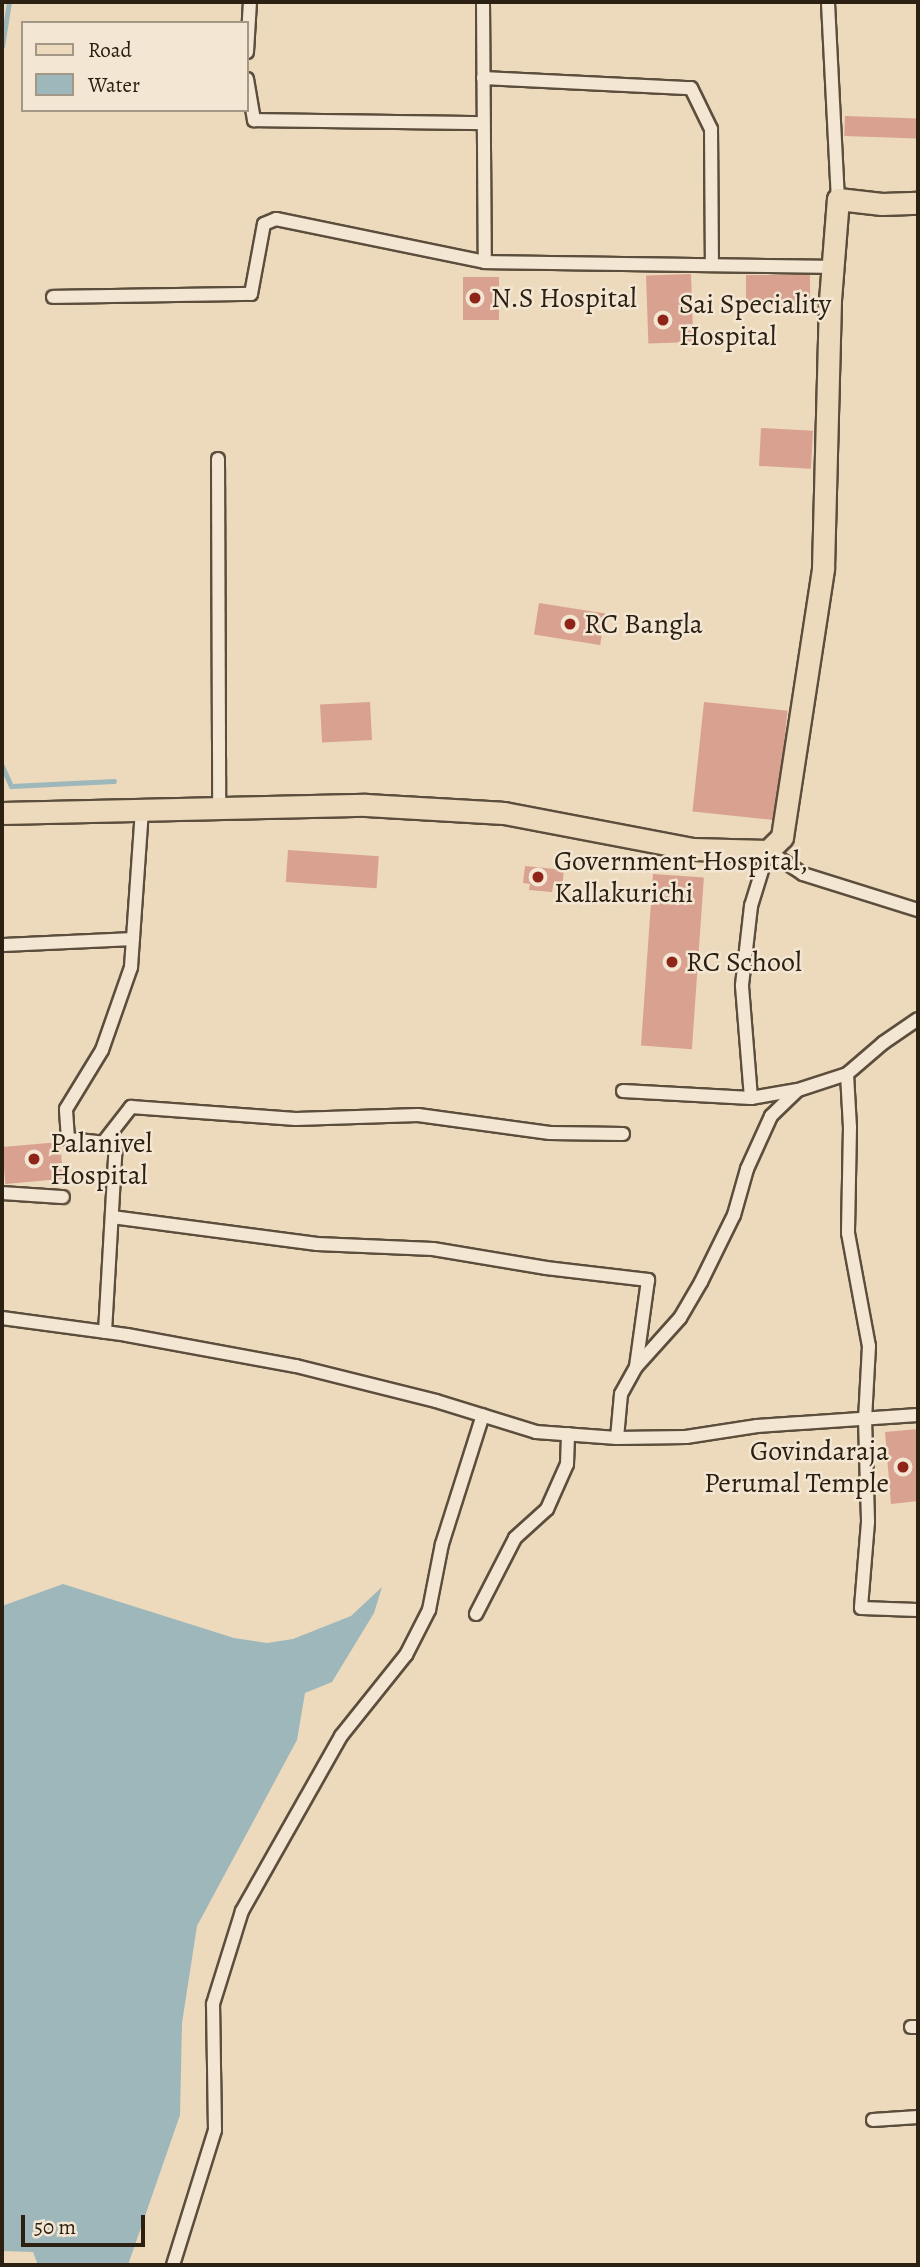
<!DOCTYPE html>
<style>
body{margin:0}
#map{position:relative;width:920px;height:2267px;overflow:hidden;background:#edd9bc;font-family:Alegreya,serif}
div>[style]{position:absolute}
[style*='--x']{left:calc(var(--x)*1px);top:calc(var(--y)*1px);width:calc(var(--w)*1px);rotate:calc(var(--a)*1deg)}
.water>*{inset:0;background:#9db7bb}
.stream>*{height:5px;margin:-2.5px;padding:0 2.5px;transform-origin:2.5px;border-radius:2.5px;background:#9db7bb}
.building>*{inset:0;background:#d8a190;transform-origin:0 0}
.roads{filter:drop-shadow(2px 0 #5c4e3c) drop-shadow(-2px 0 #5c4e3c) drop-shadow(0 2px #5c4e3c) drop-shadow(0 -2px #5c4e3c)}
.street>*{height:12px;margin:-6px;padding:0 6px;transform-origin:6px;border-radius:6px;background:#f3e6d3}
.primary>*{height:21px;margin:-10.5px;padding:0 10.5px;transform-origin:10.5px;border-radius:10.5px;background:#edd9bc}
.dots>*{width:19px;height:19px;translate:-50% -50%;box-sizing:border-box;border:4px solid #f3e6d3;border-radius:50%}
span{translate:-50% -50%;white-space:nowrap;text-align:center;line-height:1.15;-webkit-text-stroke:5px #f3e6d3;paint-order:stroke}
.poi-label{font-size:28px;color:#2c2012}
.left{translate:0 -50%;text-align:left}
.right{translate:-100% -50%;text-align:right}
.frame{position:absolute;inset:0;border:4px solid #2c2012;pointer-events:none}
.legend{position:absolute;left:21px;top:21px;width:228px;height:91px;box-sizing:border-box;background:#f3e6d3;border:2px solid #a39786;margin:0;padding:9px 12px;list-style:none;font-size:21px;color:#2c2012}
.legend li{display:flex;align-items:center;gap:14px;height:35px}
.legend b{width:35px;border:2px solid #a39786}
.scale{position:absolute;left:21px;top:2215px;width:124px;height:32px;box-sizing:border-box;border:4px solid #2c2012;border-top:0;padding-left:9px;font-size:21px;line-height:24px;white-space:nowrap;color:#2c2012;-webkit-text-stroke:5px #f3e6d3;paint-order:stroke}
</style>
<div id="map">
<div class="water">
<div style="clip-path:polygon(63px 1584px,234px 1638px,267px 1643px,293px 1639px,351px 1616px,382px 1587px,374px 1613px,332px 1682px,305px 1693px,297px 1740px,197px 1926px,182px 2023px,180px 2115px,128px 2265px,38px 2265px,33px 2252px,2px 2251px,2px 1606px)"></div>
</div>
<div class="stream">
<div style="--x:2;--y:46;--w:45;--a:-81"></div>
<div style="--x:2;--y:766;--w:22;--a:66"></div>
<div style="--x:11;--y:786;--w:103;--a:-2.8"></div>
</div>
<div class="building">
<div style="left:845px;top:116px;width:73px;height:20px;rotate:2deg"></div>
<div style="left:691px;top:274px;width:68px;height:45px;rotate:88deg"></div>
<div style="left:746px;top:275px;width:64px;height:32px"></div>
<div style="left:463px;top:277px;width:36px;height:43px"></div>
<div style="left:761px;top:428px;width:52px;height:38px;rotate:3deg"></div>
<div style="left:539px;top:603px;width:67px;height:32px;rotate:9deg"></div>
<div style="left:370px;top:702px;width:38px;height:50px;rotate:87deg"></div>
<div style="left:704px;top:702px;width:84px;height:110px;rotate:6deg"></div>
<div style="left:288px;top:850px;width:91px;height:32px;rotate:4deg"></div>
<div style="clip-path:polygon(525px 866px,564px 870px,562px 887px,553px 886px,552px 892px,529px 890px,530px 884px,523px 883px)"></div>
<div style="left:653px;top:874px;width:51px;height:172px;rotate:4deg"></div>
<div style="left:60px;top:1142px;width:37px;height:58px;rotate:85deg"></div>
<div style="clip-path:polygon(918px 1429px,918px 1501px,891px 1504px,885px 1432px)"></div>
</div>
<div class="roads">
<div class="street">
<div style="--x:483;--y:2;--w:260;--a:89.6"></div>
<div style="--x:485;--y:262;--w:348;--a:0.8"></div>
<div style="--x:828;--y:3;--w:196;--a:87.1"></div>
<div style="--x:247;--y:52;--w:50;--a:-86.6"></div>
<div style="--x:483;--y:78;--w:208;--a:2.8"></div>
<div style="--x:691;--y:88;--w:46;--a:64"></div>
<div style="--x:711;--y:129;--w:136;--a:89.6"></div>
<div style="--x:247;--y:79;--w:42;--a:80.3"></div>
<div style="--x:254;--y:120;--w:229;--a:0.8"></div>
<div style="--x:53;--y:297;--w:198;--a:-0.9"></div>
<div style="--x:251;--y:294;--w:71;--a:-79.5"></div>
<div style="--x:264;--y:224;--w:13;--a:-23"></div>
<div style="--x:276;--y:219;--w:213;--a:11.6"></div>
<div style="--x:218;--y:459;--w:349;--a:89.8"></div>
<div style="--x:2;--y:945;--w:131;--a:-2.6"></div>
<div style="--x:847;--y:1074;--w:53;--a:86.8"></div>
<div style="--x:850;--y:1127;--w:106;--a:91.1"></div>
<div style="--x:848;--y:1233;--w:115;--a:79.5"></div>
<div style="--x:869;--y:1346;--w:73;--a:93.1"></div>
<div style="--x:865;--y:1419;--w:103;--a:88.3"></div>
<div style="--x:868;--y:1522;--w:86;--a:94.7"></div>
<div style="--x:861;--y:1608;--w:57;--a:2"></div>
<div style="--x:623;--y:1091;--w:128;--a:3.1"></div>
<div style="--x:751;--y:1098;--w:47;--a:-9.9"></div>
<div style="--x:751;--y:1098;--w:113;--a:-94.6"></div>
<div style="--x:742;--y:985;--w:80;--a:-83.5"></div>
<div style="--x:751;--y:906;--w:58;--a:-72.8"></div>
<div style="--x:768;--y:851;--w:42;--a:33.3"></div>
<div style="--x:803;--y:874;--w:121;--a:17.4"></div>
<div style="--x:103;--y:1143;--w:46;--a:-52.1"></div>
<div style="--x:131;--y:1107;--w:165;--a:4.2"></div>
<div style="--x:296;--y:1119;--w:122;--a:-1.9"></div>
<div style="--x:418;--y:1115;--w:133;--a:7.8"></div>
<div style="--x:550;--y:1133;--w:73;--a:0.8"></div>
<div style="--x:2;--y:1193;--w:61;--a:3.8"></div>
<div style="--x:112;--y:1217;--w:207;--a:7.5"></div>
<div style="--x:317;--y:1244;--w:116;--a:2.5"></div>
<div style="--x:433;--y:1249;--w:115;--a:9.5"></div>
<div style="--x:546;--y:1268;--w:103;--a:6.7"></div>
<div style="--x:648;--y:1280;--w:88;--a:97.9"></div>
<div style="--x:2;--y:1318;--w:126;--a:7.7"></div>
<div style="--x:127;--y:1335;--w:172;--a:10.4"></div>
<div style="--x:296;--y:1366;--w:144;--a:14"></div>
<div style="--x:436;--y:1401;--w:105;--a:17.2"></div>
<div style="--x:536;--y:1432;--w:81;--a:4.2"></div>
<div style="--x:617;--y:1438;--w:69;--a:-0.8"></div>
<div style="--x:686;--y:1437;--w:72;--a:-8.8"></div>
<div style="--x:757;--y:1426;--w:161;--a:-3.9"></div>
<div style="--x:105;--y:1332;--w:188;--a:-86.7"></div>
<div style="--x:116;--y:1144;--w:48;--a:-174.1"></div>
<div style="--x:68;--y:1139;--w:30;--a:-94"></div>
<div style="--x:66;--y:1109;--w:69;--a:-58.6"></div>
<div style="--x:102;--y:1050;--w:88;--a:-70.7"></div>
<div style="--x:131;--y:967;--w:157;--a:-86"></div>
<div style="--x:617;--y:1438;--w:44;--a:-84.8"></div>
<div style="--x:621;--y:1394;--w:31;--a:-61"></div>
<div style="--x:636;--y:1367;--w:66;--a:-48.1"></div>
<div style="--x:680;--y:1318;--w:42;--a:-59.7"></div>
<div style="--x:701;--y:1282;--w:75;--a:-63.8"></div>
<div style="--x:734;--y:1215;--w:48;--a:-74.2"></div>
<div style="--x:747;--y:1169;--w:58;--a:-65.6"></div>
<div style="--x:771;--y:1116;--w:37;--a:-44"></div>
<div style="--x:798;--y:1090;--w:52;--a:-18.1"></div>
<div style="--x:847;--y:1074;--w:48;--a:-40.7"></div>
<div style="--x:883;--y:1043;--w:42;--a:-34.4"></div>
<div style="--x:476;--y:1614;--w:85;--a:-62.8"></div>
<div style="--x:515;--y:1538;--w:43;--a:-42.2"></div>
<div style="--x:547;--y:1509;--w:49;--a:-66"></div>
<div style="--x:567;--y:1464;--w:30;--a:-88"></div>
<div style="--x:911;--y:2027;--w:7;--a:0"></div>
<div style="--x:873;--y:2120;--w:45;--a:-3.8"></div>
<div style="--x:173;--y:2265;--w:141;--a:-72.7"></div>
<div style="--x:215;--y:2130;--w:126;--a:-90.9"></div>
<div style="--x:213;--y:2004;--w:97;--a:-72.7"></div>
<div style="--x:242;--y:1911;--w:201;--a:-60.5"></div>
<div style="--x:341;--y:1736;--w:104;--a:-51.3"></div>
<div style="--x:406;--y:1655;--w:51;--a:-62.9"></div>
<div style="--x:429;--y:1610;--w:67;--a:-78.9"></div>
<div style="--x:442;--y:1544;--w:135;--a:-72.4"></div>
</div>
<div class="primary">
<div style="--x:2;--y:813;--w:364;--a:-1.3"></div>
<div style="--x:366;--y:805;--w:138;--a:3.3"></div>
<div style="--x:504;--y:813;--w:192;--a:10.8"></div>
<div style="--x:693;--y:849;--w:75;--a:1.5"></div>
<div style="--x:768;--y:851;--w:20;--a:-45"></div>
<div style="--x:782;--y:837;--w:272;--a:-81.3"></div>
<div style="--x:823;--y:568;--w:268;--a:-88.5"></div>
<div style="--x:830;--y:300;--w:101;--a:-85.5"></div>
<div style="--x:838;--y:199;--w:44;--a:6.5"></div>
<div style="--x:882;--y:204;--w:36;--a:-2"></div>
</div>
</div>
<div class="dots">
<div style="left:475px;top:298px;background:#8f2418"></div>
<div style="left:663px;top:320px;background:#8f2418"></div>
<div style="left:570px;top:624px;background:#8f2418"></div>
<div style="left:538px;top:877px;background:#8f2418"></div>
<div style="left:672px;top:962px;background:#8f2418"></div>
<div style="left:34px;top:1159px;background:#8f2418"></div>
<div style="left:903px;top:1467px;background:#8f2418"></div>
</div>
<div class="poi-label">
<span class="left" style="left:491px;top:298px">N.S Hospital</span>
<span class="left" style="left:679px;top:320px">Sai Speciality<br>Hospital</span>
<span class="left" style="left:584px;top:624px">RC Bangla</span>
<span class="left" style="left:554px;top:877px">Government Hospital,<br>Kallakurichi</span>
<span class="left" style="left:686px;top:962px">RC School</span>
<span class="left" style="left:50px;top:1159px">Palanivel<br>Hospital</span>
<span class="right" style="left:889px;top:1467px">Govindaraja<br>Perumal Temple</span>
</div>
<div class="frame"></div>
<ul class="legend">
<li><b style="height:9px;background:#edd9bc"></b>Road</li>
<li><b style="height:19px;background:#9db7bb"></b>Water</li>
</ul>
<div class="scale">50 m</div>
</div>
